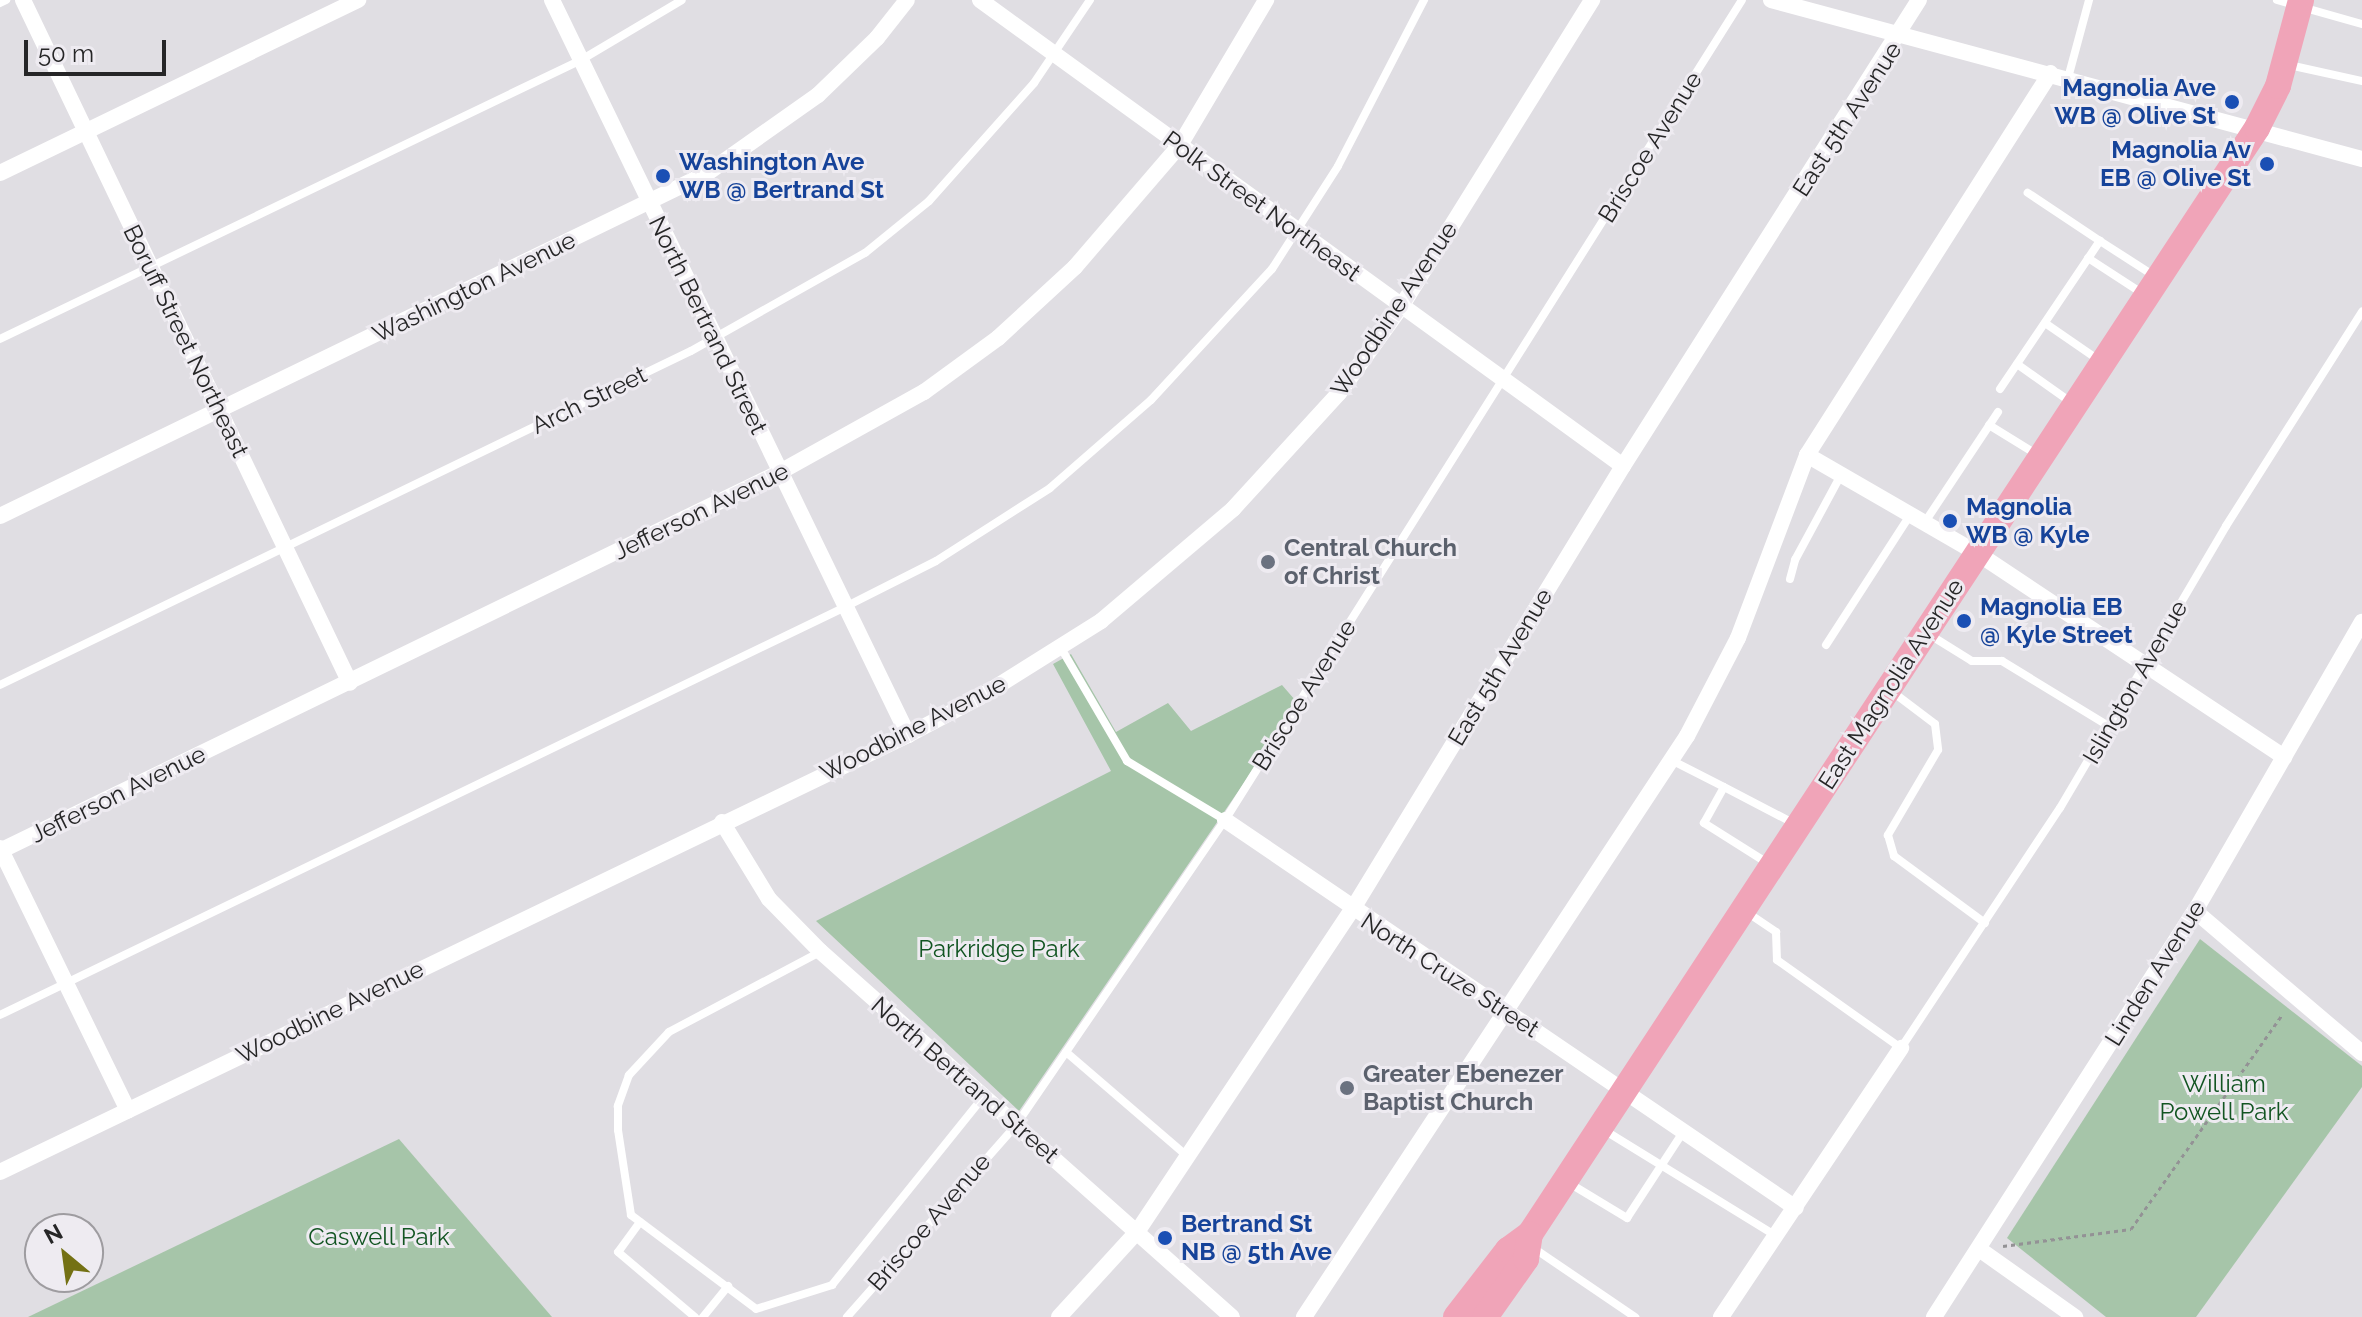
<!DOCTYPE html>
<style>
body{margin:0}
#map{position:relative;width:2362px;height:1317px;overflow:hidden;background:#e0dee3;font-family:Raleway,sans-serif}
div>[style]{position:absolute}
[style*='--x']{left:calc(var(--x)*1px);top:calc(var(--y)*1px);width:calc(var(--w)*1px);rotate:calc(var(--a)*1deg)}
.green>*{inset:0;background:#a6c5a9}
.path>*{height:3px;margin-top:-1.5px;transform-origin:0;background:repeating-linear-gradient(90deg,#939295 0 4px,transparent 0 8px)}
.service>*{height:8px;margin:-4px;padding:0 4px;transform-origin:4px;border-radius:4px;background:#fff}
.minor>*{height:16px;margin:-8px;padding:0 8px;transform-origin:8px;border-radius:8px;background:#fff}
.primary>*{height:26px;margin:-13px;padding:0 13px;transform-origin:13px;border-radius:13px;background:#f0a4b8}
.dots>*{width:22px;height:22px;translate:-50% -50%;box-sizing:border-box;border:4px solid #eeebf1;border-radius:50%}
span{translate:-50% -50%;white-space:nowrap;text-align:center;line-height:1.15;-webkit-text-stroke:6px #eeebf1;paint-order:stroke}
.transit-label{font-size:24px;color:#164399;font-weight:700}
.right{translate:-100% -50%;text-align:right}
.left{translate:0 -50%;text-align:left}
.street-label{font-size:24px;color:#262627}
.worship-label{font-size:24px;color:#5b616d;font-weight:700}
.park-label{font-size:24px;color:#125522}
.north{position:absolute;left:24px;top:1213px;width:80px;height:80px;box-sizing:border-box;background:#eeebf1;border:2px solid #9e9ca0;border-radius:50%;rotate:331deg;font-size:22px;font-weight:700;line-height:32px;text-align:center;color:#262627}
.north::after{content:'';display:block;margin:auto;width:28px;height:36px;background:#747114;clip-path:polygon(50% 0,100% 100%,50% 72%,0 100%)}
.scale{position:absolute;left:24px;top:40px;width:142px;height:36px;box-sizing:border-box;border:4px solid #262627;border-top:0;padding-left:10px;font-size:24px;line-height:28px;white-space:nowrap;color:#262627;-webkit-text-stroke:6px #eeebf1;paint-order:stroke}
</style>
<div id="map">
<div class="green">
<div style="clip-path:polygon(1071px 654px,1116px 732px,1168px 703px,1191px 731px,1282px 685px,1295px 700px,1246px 780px,1019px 1111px,816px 921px,1111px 771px,1053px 664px)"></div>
<div style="clip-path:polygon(2200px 939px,2362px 1066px,2362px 1087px,2196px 1317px,2106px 1317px,2007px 1238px)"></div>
<div style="clip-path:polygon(399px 1139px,552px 1317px,28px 1317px)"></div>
</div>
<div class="path">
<div style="--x:2003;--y:1246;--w:129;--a:-7.6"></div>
<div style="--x:2131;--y:1229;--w:262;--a:-54.8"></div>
</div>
<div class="service">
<div style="--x:2277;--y:0;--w:88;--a:15.8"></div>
<div style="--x:0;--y:3;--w:7;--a:-27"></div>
<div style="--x:2289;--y:65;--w:75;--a:12.4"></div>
<div style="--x:2068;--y:78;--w:81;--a:-74.9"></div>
<div style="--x:2100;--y:241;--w:63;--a:32.7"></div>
<div style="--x:2088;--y:258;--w:68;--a:33"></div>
<div style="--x:2045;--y:323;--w:67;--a:34.6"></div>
<div style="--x:0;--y:339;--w:645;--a:-25.65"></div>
<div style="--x:581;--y:60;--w:117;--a:-30.7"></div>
<div style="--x:2017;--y:364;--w:67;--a:35.3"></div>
<div style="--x:2000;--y:389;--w:179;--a:-56"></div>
<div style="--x:2100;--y:241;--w:87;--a:-146.3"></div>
<div style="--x:1989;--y:425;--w:55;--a:31.7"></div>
<div style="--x:1925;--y:522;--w:132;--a:-56.4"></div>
<div style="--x:1790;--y:579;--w:20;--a:-75"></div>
<div style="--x:1795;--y:560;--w:97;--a:-61.6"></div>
<div style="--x:1930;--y:635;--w:49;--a:31.8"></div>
<div style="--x:1972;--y:661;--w:30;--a:0"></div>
<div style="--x:2002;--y:661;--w:127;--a:31.4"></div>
<div style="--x:1826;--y:645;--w:155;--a:-57.1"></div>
<div style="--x:1061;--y:648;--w:131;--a:59.7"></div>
<div style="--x:1127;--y:761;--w:114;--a:31"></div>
<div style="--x:0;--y:685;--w:767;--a:-25.8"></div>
<div style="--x:691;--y:351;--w:200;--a:-29.4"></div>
<div style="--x:865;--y:253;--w:82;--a:-39.1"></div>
<div style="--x:929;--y:201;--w:158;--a:-48.3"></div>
<div style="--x:1034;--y:83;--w:100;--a:-56"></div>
<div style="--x:1890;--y:690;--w:56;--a:37.1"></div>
<div style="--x:1935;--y:724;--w:26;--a:83"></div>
<div style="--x:1938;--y:750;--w:99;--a:120.5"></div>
<div style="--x:1888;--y:835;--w:22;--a:74"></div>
<div style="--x:1894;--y:856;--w:113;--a:36.4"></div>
<div style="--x:1671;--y:760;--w:59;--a:27"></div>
<div style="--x:1769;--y:864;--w:77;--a:-147.8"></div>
<div style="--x:1704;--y:823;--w:41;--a:-60.9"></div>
<div style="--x:1724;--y:787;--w:80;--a:27.5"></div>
<div style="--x:1748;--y:913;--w:34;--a:34"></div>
<div style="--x:1776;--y:932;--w:28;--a:88"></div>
<div style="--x:1777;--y:960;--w:152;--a:35.4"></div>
<div style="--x:1901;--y:1048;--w:288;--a:-56.5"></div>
<div style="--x:2060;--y:808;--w:327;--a:-59.5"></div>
<div style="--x:2226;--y:526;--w:254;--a:-57.6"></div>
<div style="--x:820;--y:952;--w:171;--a:152.1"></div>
<div style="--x:669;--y:1032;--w:59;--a:132.9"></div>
<div style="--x:629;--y:1075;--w:33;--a:110"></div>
<div style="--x:618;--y:1106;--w:24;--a:90"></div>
<div style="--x:618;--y:1130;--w:86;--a:81.3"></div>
<div style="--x:631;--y:1215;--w:156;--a:36.9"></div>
<div style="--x:756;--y:1309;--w:80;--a:-17.5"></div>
<div style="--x:832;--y:1285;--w:241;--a:-51.2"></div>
<div style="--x:0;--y:1015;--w:936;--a:-25.77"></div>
<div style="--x:843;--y:608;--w:104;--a:-26.8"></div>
<div style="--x:936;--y:561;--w:135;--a:-32.6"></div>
<div style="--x:1050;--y:488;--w:134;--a:-41.1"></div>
<div style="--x:1151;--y:400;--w:178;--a:-47.3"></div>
<div style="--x:1272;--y:269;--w:122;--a:-57.3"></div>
<div style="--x:1338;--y:166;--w:187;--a:-62.6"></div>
<div style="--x:1066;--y:1052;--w:160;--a:40.7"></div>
<div style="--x:1604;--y:1130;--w:202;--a:31.6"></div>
<div style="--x:1569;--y:1183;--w:68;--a:31.1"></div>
<div style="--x:1627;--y:1218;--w:103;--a:-56.9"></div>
<div style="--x:640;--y:1222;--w:37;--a:126"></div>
<div style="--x:618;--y:1252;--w:101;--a:40.2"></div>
<div style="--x:1532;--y:1247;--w:125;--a:34.2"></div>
<div style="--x:703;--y:1317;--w:40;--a:-51"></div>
<div style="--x:847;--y:1317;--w:256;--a:-48.6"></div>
<div style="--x:1016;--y:1125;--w:370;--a:-55.6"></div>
<div style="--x:1225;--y:820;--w:969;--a:-57.77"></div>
</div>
<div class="minor">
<div style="--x:23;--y:0;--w:757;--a:64.42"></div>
<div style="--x:552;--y:0;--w:817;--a:64.16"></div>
<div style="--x:980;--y:0;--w:794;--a:35.93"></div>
<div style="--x:1771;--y:0;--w:612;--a:15.06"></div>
<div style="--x:0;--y:173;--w:398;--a:-25.8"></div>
<div style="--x:1807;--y:455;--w:196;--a:30"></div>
<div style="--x:1977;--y:553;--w:369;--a:33.6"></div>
<div style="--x:0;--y:516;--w:784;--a:-25.85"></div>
<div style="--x:706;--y:174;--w:137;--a:-35.2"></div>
<div style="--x:818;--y:95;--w:82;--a:-44"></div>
<div style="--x:877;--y:38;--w:48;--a:-51.7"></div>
<div style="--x:1225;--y:820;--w:690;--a:34.2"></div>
<div style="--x:722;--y:822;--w:90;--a:58.6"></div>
<div style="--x:769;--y:899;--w:73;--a:45.6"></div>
<div style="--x:820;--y:951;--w:551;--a:41.62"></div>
<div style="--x:0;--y:848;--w:292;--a:64"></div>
<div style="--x:0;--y:851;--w:867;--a:-25.91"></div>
<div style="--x:780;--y:472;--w:165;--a:-29.1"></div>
<div style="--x:924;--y:392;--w:92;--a:-36.1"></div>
<div style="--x:998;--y:338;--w:105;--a:-42.7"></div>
<div style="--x:1075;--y:267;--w:161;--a:-49.3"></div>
<div style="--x:1180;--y:145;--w:169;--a:-59.3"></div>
<div style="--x:2195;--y:911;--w:219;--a:40.4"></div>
<div style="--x:0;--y:1172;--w:1008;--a:-25.7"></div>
<div style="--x:908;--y:735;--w:81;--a:-27.8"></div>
<div style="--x:980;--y:697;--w:143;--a:-32.1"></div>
<div style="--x:1101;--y:621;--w:173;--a:-40.3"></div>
<div style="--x:1233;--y:509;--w:157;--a:-47.6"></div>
<div style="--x:1339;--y:393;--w:106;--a:-54.2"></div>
<div style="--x:1401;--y:307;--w:362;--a:-58.1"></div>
<div style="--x:1979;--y:1249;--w:118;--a:35.3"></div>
<div style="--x:1059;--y:1317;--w:115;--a:-47.5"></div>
<div style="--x:1137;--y:1232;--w:387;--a:-56.3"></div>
<div style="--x:1352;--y:910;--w:520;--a:-58.6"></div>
<div style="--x:1623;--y:466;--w:552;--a:-57.58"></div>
<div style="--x:1304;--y:1317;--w:696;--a:-56.61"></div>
<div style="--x:1687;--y:736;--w:110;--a:-62.5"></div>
<div style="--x:1738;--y:638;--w:196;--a:-69.3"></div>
<div style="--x:1807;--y:455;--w:453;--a:-57.5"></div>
<div style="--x:1721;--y:1317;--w:324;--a:-56.2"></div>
<div style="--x:1934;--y:1317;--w:483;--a:-57.3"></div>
<div style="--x:2195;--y:911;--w:334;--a:-60"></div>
</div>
<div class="primary">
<div style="--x:1456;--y:1317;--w:85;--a:-52.2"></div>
<div style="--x:1508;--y:1250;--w:27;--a:-36"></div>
<div style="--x:1530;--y:1234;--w:1324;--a:-56.68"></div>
<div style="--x:2257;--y:128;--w:47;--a:-63.4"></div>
<div style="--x:2278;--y:86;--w:89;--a:-75"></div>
<div style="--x:1485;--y:1317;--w:71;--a:-54.7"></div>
<div style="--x:1526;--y:1259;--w:25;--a:-81"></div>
</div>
<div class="dots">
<div style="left:2232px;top:102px;background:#1a4fb4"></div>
<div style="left:2267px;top:164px;background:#1a4fb4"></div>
<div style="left:663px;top:176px;background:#1a4fb4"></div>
<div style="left:1950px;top:521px;background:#1a4fb4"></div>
<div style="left:1268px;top:562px;background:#6b7280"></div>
<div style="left:1964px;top:621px;background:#1a4fb4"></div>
<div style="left:1347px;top:1088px;background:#6b7280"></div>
<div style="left:1165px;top:1238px;background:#1a4fb4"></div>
</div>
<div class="transit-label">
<span class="right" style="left:2216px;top:102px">Magnolia Ave<br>WB @ Olive St</span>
<span class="right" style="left:2251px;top:164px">Magnolia Av<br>EB @ Olive St</span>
<span class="left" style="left:679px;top:176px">Washington Ave<br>WB @ Bertrand St</span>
<span class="left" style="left:1966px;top:521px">Magnolia<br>WB @ Kyle</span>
<span class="left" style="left:1980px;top:621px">Magnolia EB<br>@ Kyle Street</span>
<span class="left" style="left:1181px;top:1238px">Bertrand St<br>NB @ 5th Ave</span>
</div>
<div class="street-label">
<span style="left:1847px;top:119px;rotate:-57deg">East 5th Avenue</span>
<span style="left:1650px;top:147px;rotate:-58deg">Briscoe Avenue</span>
<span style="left:1262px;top:206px;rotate:36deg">Polk Street Northeast</span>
<span style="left:474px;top:287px;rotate:-26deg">Washington Avenue</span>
<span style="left:1394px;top:309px;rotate:-56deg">Woodbine Avenue</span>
<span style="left:708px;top:325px;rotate:64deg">North Bertrand Street</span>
<span style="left:186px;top:341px;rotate:64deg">Boruff Street Northeast</span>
<span style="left:589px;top:400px;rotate:-26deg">Arch Street</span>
<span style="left:701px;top:511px;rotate:-26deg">Jefferson Avenue</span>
<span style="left:1500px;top:667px;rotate:-59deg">East 5th Avenue</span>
<span style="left:2135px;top:682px;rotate:-60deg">Islington Avenue</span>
<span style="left:1891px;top:684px;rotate:-57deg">East Magnolia Avenue</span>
<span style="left:1304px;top:695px;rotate:-58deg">Briscoe Avenue</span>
<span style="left:913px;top:728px;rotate:-27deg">Woodbine Avenue</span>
<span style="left:118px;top:794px;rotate:-26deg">Jefferson Avenue</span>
<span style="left:2155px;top:973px;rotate:-58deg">Linden Avenue</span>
<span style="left:1450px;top:975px;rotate:33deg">North Cruze Street</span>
<span style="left:330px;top:1012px;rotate:-26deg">Woodbine Avenue</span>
<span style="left:965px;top:1080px;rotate:41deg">North Bertrand Street</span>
<span style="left:929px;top:1222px;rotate:-49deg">Briscoe Avenue</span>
</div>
<div class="worship-label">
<span class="left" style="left:1284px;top:562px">Central Church<br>of Christ</span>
<span class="left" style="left:1363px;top:1088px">Greater Ebenezer<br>Baptist Church</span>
</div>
<div class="park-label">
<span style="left:999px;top:949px">Parkridge Park</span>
<span style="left:2224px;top:1098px">William<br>Powell Park</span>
<span style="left:379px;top:1237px">Caswell Park</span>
</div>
<div class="north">N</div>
<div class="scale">50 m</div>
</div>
